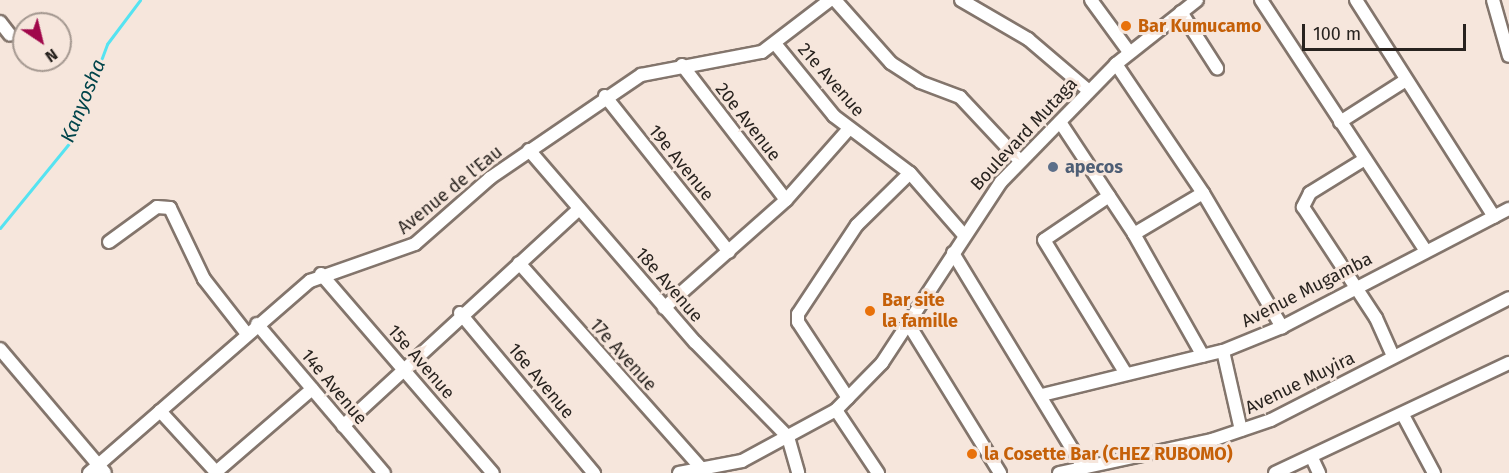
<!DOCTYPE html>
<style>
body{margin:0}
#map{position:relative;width:1509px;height:473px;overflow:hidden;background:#f6e6dc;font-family:"Fira Sans",sans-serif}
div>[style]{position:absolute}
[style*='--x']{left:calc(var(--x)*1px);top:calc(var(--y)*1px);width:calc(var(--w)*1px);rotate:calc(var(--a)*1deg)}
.stream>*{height:3px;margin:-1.5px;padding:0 1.5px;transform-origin:1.5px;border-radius:1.5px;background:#55e3f1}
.roads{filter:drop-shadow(2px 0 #83756c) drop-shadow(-2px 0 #83756c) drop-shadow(0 2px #83756c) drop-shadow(0 -2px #83756c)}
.minor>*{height:12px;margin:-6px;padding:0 6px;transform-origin:6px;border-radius:6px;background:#fff}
.dots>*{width:16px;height:16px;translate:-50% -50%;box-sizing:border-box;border:3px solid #f6e6dc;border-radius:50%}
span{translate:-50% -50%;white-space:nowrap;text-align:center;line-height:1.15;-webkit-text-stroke:6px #f6e6dc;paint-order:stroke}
.food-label{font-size:18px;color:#c56008;font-weight:700}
.left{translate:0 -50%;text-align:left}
.street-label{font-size:18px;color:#28231f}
.service-label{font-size:18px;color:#4e5e75;font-weight:700}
.water-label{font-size:20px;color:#00444a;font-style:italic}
.north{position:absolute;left:12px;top:12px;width:60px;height:60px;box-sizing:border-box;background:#f6e6dc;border:2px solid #a49890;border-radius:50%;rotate:145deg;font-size:16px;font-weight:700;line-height:24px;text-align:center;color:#28231f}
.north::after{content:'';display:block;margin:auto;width:21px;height:27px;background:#a0084b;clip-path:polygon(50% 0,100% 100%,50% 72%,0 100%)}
.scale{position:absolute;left:1302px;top:24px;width:164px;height:27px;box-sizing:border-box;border:3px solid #28231f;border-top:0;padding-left:8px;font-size:18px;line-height:21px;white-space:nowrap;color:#28231f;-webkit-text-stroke:4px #f6e6dc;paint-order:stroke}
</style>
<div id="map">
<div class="stream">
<div style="--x:0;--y:228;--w:112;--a:-50.8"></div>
<div style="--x:71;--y:141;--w:103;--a:-69.6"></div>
<div style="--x:107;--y:44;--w:55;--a:-53.1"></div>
</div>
<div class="roads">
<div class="minor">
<div style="--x:835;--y:0;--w:84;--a:48.4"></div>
<div style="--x:891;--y:63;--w:35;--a:33"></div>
<div style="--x:920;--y:82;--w:43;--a:20.6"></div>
<div style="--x:960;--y:97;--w:88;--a:46.8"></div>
<div style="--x:961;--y:0;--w:78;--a:30.2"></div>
<div style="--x:1028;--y:39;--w:79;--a:40.4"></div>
<div style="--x:1091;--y:0;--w:64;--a:53.8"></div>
<div style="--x:1261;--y:0;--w:300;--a:56.7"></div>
<div style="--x:1356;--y:0;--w:257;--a:57.5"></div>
<div style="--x:1493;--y:0;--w:58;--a:74.1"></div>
<div style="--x:1181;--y:12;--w:67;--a:57.3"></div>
<div style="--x:0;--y:22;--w:16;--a:52"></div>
<div style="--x:777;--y:46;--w:90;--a:50.8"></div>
<div style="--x:834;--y:116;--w:95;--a:36.9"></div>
<div style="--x:910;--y:173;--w:81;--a:49"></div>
<div style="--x:1116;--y:64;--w:156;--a:56"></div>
<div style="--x:1203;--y:193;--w:156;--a:59.5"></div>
<div style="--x:682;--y:65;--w:170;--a:52.4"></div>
<div style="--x:605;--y:96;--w:199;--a:51.5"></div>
<div style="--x:1060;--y:122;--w:134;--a:56.5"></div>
<div style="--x:1134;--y:234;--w:140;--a:60.5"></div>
<div style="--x:1340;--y:122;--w:78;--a:-32.5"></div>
<div style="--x:529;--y:150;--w:254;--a:49.2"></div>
<div style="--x:695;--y:342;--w:133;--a:45.6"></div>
<div style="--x:788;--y:437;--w:37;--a:74"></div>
<div style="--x:1365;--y:159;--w:65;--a:148.3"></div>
<div style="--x:1310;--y:193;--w:16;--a:117"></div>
<div style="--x:1303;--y:207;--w:133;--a:56.7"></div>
<div style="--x:1376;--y:318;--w:42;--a:65.9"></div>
<div style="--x:1109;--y:196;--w:78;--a:145.9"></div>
<div style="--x:1044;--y:240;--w:157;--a:58.5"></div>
<div style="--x:1134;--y:234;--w:80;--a:-30.7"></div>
<div style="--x:109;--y:242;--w:59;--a:-36.1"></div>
<div style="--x:157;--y:207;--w:13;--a:4"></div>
<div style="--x:170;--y:208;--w:79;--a:64.4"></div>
<div style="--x:204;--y:279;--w:70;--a:52"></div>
<div style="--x:953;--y:253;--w:250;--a:58.7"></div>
<div style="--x:519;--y:263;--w:277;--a:48.4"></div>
<div style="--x:321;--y:274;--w:263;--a:49.2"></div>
<div style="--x:664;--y:308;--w:163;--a:-41.5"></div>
<div style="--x:786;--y:200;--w:94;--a:-48.5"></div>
<div style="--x:460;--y:313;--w:209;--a:50.1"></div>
<div style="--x:257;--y:324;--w:196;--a:49.6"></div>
<div style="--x:909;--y:325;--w:174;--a:58.4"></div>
<div style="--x:0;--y:349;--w:162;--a:49.7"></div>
<div style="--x:1223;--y:351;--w:81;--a:77.2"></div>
<div style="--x:1042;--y:395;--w:186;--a:-13.7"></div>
<div style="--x:1223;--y:351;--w:64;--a:-22.1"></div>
<div style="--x:1282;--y:327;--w:256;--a:-27.5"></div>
<div style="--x:848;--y:398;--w:91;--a:-123.3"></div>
<div style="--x:798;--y:322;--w:8;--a:-90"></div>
<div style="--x:798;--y:314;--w:107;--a:-56.5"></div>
<div style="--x:857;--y:225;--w:74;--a:-44.5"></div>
<div style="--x:836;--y:410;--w:76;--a:56.3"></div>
<div style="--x:160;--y:411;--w:84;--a:47.4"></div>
<div style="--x:1403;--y:415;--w:66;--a:61.9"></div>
<div style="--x:343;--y:426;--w:321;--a:-42.6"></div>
<div style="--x:1312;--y:458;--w:17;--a:65"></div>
<div style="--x:216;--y:472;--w:127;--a:-40.8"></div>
<div style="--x:89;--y:473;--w:293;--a:-41"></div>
<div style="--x:310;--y:281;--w:111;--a:-19.4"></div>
<div style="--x:415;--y:244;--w:100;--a:-41.3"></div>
<div style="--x:490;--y:178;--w:183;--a:-34.3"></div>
<div style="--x:641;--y:75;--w:123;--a:-10.8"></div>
<div style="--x:762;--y:52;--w:86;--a:-37.4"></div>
<div style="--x:679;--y:473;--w:64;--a:-10.8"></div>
<div style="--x:742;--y:461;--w:107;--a:-28.5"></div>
<div style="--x:836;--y:410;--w:66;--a:-45.6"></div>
<div style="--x:882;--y:363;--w:217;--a:-56.7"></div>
<div style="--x:1001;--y:182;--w:165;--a:-45.7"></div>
<div style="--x:1116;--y:64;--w:103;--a:-38.3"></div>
<div style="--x:1059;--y:473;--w:157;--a:-12.2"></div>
<div style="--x:1212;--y:440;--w:62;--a:-18.7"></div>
<div style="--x:1271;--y:420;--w:267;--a:-27.1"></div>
<div style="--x:1275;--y:473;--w:259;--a:-25.2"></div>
</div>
</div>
<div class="dots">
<div style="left:1126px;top:26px;background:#e8710a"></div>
<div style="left:1053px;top:167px;background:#5c6f8a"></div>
<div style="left:870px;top:311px;background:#e8710a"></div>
<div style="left:972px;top:454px;background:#e8710a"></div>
</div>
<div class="food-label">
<span class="left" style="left:1138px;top:26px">Bar Kumucamo</span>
<span class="left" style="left:882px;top:311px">Bar site<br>la famille</span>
<span class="left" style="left:984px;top:454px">la Cosette Bar (CHEZ RUBOMO)</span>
</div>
<div class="street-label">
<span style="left:831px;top:80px;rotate:49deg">21e Avenue</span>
<span style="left:748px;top:122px;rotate:52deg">20e Avenue</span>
<span style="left:1024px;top:134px;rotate:-47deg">Boulevard Mutaga</span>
<span style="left:681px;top:163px;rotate:51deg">19e Avenue</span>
<span style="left:450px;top:190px;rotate:-39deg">Avenue de l'Eau</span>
<span style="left:669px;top:285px;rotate:49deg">18e Avenue</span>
<span style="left:1307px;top:290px;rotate:-27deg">Avenue Mugamba</span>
<span style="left:623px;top:355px;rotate:48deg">17e Avenue</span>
<span style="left:421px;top:362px;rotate:49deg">15e Avenue</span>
<span style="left:541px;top:381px;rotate:50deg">16e Avenue</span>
<span style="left:1300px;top:383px;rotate:-26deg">Avenue Muyira</span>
<span style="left:334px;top:387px;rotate:50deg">14e Avenue</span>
</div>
<div class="service-label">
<span class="left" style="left:1065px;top:167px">apecos</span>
</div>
<div class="water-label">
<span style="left:83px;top:101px;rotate:-68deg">Kanyosha</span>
</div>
<div class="north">N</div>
<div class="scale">100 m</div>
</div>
